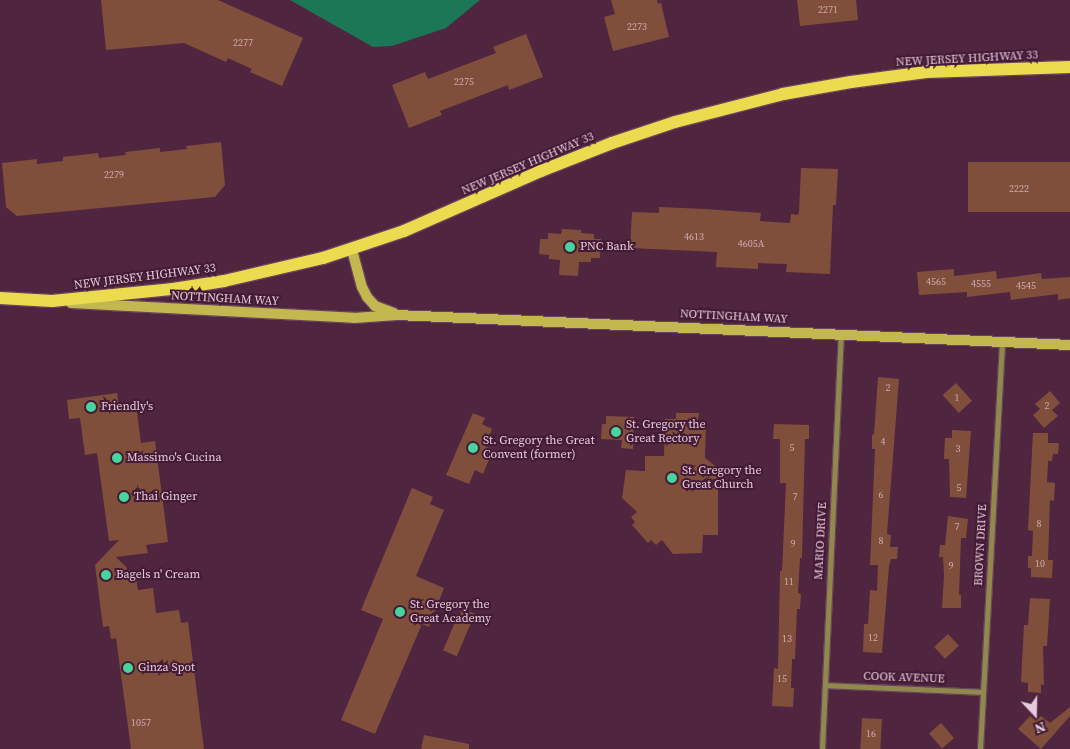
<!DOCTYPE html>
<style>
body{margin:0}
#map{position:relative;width:1070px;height:749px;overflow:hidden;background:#4f2540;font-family:"Source Serif 4",serif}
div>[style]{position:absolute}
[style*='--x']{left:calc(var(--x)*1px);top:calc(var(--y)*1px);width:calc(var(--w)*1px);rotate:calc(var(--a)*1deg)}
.forest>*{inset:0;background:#1b7755}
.building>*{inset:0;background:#804f3b;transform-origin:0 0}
.roads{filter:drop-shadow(1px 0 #6a435c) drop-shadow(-1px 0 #6a435c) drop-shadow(0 1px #6a435c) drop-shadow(0 -1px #6a435c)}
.street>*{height:5px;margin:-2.5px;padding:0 2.5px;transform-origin:2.5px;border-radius:2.5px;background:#90894b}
.secondary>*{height:10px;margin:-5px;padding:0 5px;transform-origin:5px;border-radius:5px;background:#c3b84f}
.primary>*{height:12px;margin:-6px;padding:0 6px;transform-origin:6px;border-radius:6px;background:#ebdb4f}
.dots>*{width:14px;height:14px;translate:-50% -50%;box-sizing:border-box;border:2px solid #441b35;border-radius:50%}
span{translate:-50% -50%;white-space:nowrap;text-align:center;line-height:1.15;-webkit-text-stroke:4px #441b35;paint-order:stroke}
.number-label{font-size:10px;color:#ccabb2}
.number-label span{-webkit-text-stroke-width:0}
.street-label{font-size:12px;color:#e5cad9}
.poi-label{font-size:12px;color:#e5cad9}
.left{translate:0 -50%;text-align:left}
.north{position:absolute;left:1010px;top:689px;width:50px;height:50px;-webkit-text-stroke:4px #441b35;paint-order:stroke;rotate:159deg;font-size:14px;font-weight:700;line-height:20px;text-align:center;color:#e5cad9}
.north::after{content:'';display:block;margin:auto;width:18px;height:22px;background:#e5cad9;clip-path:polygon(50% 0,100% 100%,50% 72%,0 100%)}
</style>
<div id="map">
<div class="forest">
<div style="clip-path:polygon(290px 0,480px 0,446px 28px,392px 46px,373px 47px)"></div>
</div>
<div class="building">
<div style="clip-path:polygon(101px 0,218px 0,303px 38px,282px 86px,250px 72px,252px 69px,228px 58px,226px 62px,184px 43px,106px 50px)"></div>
<div style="clip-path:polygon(611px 0,657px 0,658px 4px,661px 3px,669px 37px,613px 51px,604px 17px,615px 14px)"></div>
<div style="clip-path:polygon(797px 0,856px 0,858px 20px,800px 26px)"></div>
<div style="clip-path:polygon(526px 34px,543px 77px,509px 90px,508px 85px,440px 111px,442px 115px,409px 128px,392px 85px,425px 72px,428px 79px,496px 53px,493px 47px)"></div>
<div style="clip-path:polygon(221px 142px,225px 185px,215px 197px,17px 216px,6px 207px,2px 163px,37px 159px,37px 164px,63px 161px,63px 157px,98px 153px,99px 158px,126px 155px,125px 152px,160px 148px,160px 152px,187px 149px,186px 146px)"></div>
<div style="left:1070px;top:162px;width:50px;height:102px;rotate:90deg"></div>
<div style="clip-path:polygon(801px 168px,838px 169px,836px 205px,833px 205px,830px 274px,786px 272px,787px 264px,758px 263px,758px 269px,716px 267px,717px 252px,630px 248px,632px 212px,659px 213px,659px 207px,705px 209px,761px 213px,760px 221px,790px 223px,791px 214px,798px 215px,799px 212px)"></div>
<div style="clip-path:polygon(562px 229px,581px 230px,581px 233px,594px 234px,594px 239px,601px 239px,600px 258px,591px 258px,591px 262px,579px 262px,578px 276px,559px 275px,560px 260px,549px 259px,549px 255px,539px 254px,540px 239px,548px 239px,548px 233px,561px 234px)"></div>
<div style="clip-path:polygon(954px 269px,954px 276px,996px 271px,997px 279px,1041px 273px,1042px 279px,1070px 277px,1070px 298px,1058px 300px,1058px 294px,1011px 300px,1010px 292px,967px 297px,967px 292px,919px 295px,917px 272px)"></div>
<div style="clip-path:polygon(878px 377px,899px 379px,887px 534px,891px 535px,890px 547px,898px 547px,897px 559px,891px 559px,889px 566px,882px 653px,863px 652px,864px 624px,868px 624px,870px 590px,877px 591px,878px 565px,870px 565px,875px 449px,872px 449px,872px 435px,874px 434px)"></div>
<div style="left:956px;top:383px;width:24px;height:18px;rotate:48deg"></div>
<div style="clip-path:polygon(1050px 391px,1060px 403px,1052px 410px,1058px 416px,1044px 428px,1033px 415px,1040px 409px,1035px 404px)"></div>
<div style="clip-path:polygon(117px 393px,119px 407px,136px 405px,141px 443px,155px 441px,168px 542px,146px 545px,148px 553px,116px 557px,136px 577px,138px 590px,153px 588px,156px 613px,179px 610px,181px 623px,188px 622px,204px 749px,131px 749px,116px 638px,111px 639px,109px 626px,103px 627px,95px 565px,119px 540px,109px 541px,97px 453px,85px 455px,80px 418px,69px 419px,67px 400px)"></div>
<div style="clip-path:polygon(473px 413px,485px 418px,482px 424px,492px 429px,485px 446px,493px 450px,483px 474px,475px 470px,469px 484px,446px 475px)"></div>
<div style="clip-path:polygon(676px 413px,699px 413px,698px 421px,706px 421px,705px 458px,718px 468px,718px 535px,703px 535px,702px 553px,673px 554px,662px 540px,656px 545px,651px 540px,648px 543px,632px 525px,635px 522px,631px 517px,637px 512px,622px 498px,626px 470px,645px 471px,645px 456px,664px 456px,665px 419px,676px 419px)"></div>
<div style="clip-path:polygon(606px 416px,634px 417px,633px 449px,621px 448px,622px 440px,601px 439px,602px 424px,606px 424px)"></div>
<div style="clip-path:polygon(774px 424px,809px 425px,809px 439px,805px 439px,802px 558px,800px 558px,798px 593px,801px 594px,800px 609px,797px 609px,795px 659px,792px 659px,791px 688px,794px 688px,793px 707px,772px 706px,774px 668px,778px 669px,780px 571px,782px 571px,786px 483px,780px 483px,780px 439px,773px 439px)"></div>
<div style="clip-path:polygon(952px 430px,971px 431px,966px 498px,950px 497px,949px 459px,944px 459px,945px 438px,952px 438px)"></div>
<div style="clip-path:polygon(1033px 433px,1048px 433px,1048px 443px,1059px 443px,1058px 454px,1053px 454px,1052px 461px,1048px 461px,1047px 482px,1055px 483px,1054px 501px,1050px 500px,1048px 560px,1053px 560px,1052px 578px,1031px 577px,1031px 568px,1028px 568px,1028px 556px,1032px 556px,1033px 531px,1028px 530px)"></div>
<div style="clip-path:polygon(412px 488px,433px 497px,430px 504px,444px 510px,416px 576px,444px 588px,429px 627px,422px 624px,375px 734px,341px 720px,383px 619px,361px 610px)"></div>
<div style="clip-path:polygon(948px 516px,968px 519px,966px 538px,961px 538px,959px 595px,961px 595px,961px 608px,942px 608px,944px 575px,943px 557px,939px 557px,940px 545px,945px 545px)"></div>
<div style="clip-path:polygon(1030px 598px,1050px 599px,1047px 646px,1043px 646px,1044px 685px,1041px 684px,1041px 693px,1028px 692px,1028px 683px,1021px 682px,1024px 625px,1028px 625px)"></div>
<div style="left:461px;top:608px;width:15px;height:46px;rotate:23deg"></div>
<div style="left:948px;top:634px;width:16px;height:19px;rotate:47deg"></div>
<div style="clip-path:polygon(1070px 707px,1070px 716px,1041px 749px,1018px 729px,1030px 716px,1036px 721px,1041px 716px,1050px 723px)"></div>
<div style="left:862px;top:718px;width:20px;height:31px;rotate:3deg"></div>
<div style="left:941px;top:723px;width:20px;height:16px;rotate:49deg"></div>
<div style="clip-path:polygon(424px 735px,469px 744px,469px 749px,421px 749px)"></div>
</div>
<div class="roads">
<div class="street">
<div style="--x:825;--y:685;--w:158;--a:2.5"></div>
<div style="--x:822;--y:749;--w:414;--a:-87.4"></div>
<div style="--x:980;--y:749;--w:408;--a:-86.9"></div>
</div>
<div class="secondary">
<div style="--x:352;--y:250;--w:38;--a:75"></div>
<div style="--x:362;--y:287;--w:11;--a:63"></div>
<div style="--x:367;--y:297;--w:12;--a:48"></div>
<div style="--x:375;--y:306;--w:20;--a:20"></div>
<div style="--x:71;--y:303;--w:283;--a:3"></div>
<div style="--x:354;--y:318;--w:43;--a:-4"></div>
<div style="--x:397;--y:315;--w:674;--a:2.55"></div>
</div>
<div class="primary">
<div style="--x:0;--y:298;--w:52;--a:3.3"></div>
<div style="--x:52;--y:301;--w:122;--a:-5.7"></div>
<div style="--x:173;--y:289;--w:52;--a:-8.9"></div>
<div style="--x:224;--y:281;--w:102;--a:-13.1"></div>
<div style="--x:323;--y:258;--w:85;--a:-18.4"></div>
<div style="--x:404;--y:231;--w:150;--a:-23.7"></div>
<div style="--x:541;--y:171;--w:76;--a:-21.5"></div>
<div style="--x:612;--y:143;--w:66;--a:-18.4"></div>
<div style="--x:675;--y:122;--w:112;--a:-14.5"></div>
<div style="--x:783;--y:94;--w:69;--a:-10"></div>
<div style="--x:851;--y:82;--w:76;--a:-7.6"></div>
<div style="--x:926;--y:72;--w:144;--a:-2"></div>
</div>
</div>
<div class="dots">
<div style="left:570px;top:247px;background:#48d49d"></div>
<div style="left:91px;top:407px;background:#48d49d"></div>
<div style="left:616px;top:432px;background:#48d49d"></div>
<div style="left:473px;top:448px;background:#48d49d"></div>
<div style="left:117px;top:458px;background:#48d49d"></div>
<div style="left:672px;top:478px;background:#48d49d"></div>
<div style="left:124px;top:497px;background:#48d49d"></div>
<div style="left:106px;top:575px;background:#48d49d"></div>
<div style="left:400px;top:612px;background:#48d49d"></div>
<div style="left:128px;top:668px;background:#48d49d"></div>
</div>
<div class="number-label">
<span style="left:828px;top:10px">2271</span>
<span style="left:637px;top:27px">2273</span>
<span style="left:243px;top:43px">2277</span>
<span style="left:464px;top:82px">2275</span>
<span style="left:114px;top:175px">2279</span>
<span style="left:1019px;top:189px">2222</span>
<span style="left:694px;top:237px">4613</span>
<span style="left:751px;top:244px">4605A</span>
<span style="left:936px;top:282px">4565</span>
<span style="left:981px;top:284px">4555</span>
<span style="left:1026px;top:286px">4545</span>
<span style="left:888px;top:388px">2</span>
<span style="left:957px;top:398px">1</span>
<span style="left:1047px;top:406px">2</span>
<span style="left:883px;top:442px">4</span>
<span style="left:792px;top:448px">5</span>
<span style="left:958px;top:449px">3</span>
<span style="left:959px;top:488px">5</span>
<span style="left:881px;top:495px">6</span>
<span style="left:795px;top:497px">7</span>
<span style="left:1039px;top:524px">8</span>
<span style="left:957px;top:527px">7</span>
<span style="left:881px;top:541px">8</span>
<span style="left:793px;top:544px">9</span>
<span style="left:1040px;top:564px">10</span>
<span style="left:951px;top:566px">9</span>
<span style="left:789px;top:582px">11</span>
<span style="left:873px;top:638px">12</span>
<span style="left:787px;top:639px">13</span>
<span style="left:782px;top:679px">15</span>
<span style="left:141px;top:723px">1057</span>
<span style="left:871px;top:734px">16</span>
</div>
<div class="street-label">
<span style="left:967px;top:59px;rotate:-3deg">NEW JERSEY HIGHWAY 33</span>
<span style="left:528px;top:164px;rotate:-23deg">NEW JERSEY HIGHWAY 33</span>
<span style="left:145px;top:277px;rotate:-7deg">NEW JERSEY HIGHWAY 33</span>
<span style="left:225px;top:299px;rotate:3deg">NOTTINGHAM WAY</span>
<span style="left:734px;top:317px;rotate:3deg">NOTTINGHAM WAY</span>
<span style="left:821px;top:541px;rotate:-87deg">MARIO DRIVE</span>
<span style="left:981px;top:545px;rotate:-87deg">BROWN DRIVE</span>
<span style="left:904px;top:678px;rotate:2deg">COOK AVENUE</span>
</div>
<div class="poi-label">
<span class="left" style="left:580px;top:247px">PNC Bank</span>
<span class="left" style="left:101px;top:407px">Friendly's</span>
<span class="left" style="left:626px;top:432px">St. Gregory the<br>Great Rectory</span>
<span class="left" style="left:483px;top:448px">St. Gregory the Great<br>Convent (former)</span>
<span class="left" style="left:127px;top:458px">Massimo's Cucina</span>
<span class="left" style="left:682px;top:478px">St. Gregory the<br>Great Church</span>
<span class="left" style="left:134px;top:497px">Thai Ginger</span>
<span class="left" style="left:116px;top:575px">Bagels n' Cream</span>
<span class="left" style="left:410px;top:612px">St. Gregory the<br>Great Academy</span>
<span class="left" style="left:138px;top:668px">Ginza Spot</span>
</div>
<div class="north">N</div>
</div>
